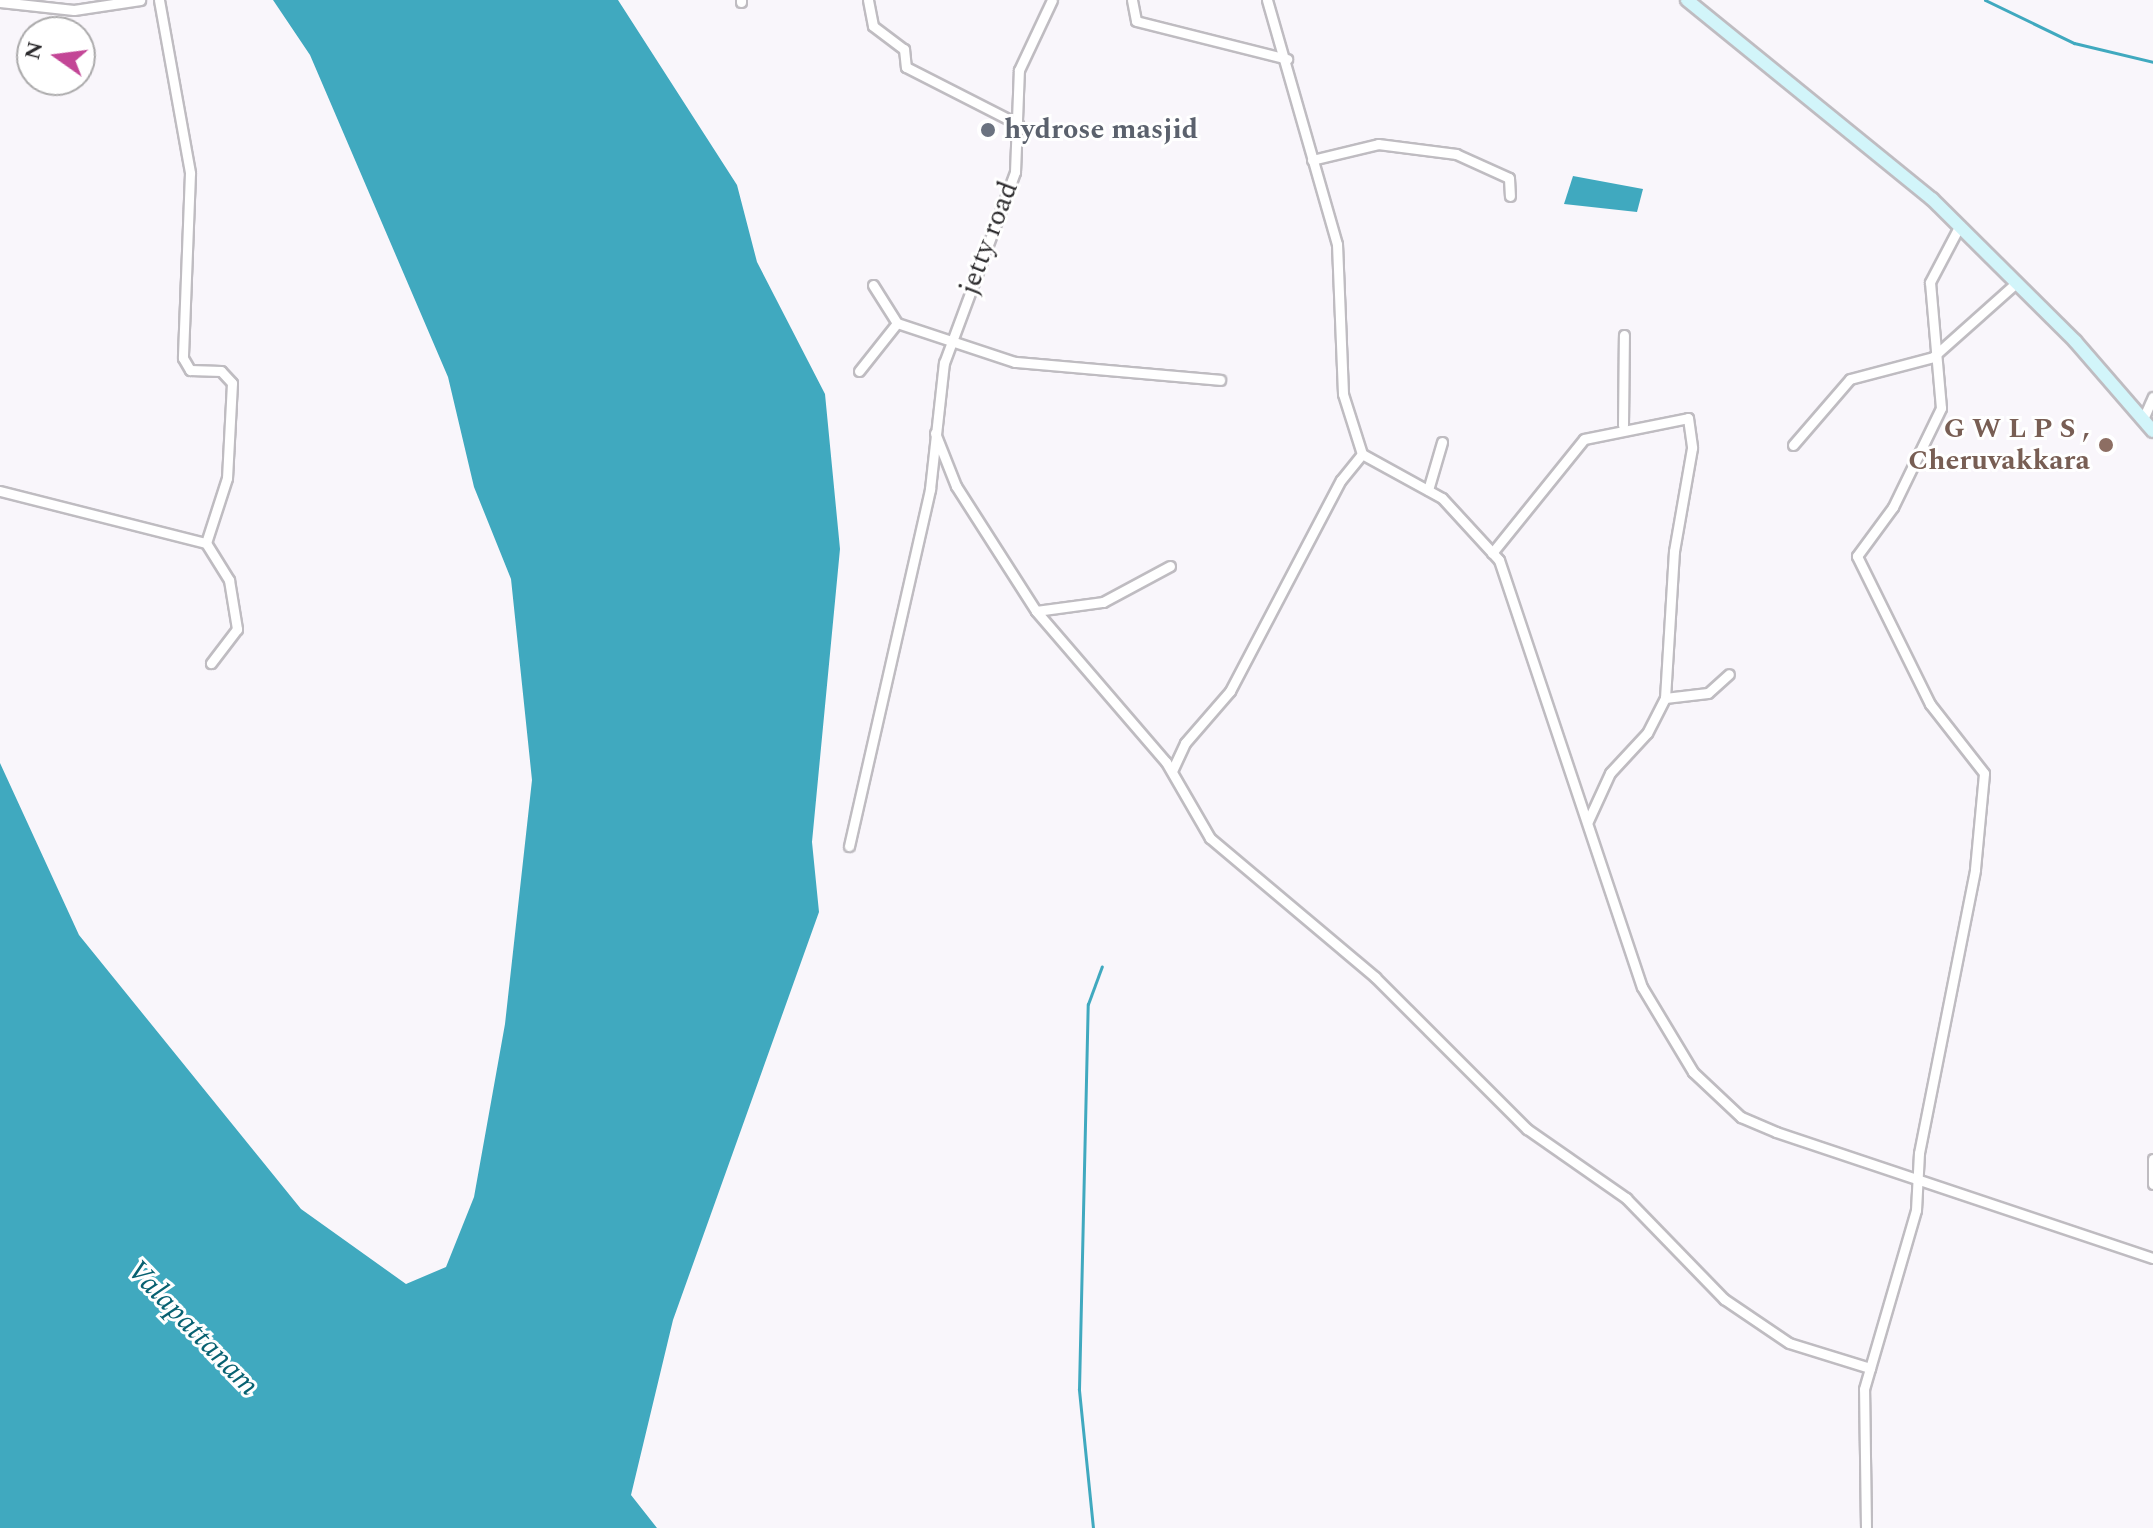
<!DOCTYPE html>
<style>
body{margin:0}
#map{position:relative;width:2153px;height:1528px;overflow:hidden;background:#f9f6fb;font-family:Spectral,serif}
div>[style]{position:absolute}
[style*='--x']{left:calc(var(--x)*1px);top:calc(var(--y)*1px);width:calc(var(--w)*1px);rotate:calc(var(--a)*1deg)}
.water>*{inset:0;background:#40a9bf}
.stream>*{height:3px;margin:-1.5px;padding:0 1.5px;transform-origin:1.5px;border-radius:1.5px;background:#40a9bf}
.roads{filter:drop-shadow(2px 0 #bfbcc1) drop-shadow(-2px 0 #bfbcc1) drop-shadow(0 2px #bfbcc1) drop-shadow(0 -2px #bfbcc1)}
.street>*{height:9px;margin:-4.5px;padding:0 4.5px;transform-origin:4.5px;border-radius:4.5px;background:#fff}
.secondary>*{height:12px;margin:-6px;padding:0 6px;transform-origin:6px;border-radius:6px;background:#d2f5fa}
.dots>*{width:22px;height:22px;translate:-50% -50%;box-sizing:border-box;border:4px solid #fff;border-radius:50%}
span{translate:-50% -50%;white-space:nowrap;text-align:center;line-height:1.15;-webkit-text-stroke:6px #fff;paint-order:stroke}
.worship-label{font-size:28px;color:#5b616d;font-weight:700}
.left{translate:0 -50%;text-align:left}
.street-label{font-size:28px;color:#2c2b2d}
.education-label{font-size:28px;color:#785e54;font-weight:700}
.right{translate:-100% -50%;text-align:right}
.water-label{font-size:30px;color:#086171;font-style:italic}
.north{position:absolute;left:16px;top:16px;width:80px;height:80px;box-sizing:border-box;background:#fff;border:2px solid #abaaab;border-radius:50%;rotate:284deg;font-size:22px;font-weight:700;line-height:32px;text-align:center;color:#2c2b2d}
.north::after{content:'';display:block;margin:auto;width:28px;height:36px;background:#c34696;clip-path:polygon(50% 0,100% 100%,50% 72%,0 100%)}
</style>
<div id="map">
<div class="water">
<div style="clip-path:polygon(273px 0,618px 0,737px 185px,757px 262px,825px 394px,840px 549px,812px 842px,819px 912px,673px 1320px,631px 1495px,657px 1528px,0 1528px,0 763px,79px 935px,301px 1209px,406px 1284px,446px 1267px,474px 1197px,505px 1024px,532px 780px,511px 579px,474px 487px,448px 377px,310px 55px)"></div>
<div style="clip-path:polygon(1573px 176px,1643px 189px,1637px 212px,1564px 204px)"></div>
</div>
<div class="stream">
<div style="--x:1985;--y:0;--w:99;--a:25.8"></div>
<div style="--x:2074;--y:43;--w:81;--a:13.5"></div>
<div style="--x:1093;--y:1528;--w:140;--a:-95.8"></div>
<div style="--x:1079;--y:1389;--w:385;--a:-88.7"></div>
<div style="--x:1088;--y:1004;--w:40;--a:-69.8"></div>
</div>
<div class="roads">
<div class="street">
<div style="--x:159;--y:0;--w:176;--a:79.8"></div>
<div style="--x:190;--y:173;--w:185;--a:92.2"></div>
<div style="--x:183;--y:358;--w:14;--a:60"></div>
<div style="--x:190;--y:370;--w:31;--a:2"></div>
<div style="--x:221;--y:371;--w:16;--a:47"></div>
<div style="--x:232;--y:383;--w:95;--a:93"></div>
<div style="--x:227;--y:478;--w:68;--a:107.9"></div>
<div style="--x:868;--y:0;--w:26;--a:79"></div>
<div style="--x:873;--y:26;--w:39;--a:37"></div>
<div style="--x:904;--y:49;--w:18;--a:84"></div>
<div style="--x:906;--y:67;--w:126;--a:27"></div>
<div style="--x:1132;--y:0;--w:21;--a:79"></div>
<div style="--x:1136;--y:21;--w:156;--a:14.1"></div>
<div style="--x:1267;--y:0;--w:254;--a:74"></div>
<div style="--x:1337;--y:244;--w:150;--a:87.7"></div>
<div style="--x:1343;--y:394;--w:63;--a:72.4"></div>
<div style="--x:1362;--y:454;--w:91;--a:28.8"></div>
<div style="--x:1442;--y:498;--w:84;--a:47.4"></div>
<div style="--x:1499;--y:560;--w:450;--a:71.5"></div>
<div style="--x:1642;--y:987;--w:99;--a:59"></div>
<div style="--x:1693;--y:1072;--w:66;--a:43.2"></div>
<div style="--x:1741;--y:1117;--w:38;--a:23"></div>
<div style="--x:1776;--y:1132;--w:397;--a:18.5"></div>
<div style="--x:0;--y:2;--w:74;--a:6.2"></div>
<div style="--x:74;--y:10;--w:67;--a:-8.6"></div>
<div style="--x:741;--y:2;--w:2;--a:-90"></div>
<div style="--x:1312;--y:160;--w:68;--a:-13.6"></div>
<div style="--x:1378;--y:144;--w:79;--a:7.3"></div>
<div style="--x:1456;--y:154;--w:58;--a:24.4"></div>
<div style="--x:1509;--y:178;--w:18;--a:87"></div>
<div style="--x:873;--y:285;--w:45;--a:57.7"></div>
<div style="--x:897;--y:323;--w:124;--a:18.3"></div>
<div style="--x:1015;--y:362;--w:206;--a:5"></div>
<div style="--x:859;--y:371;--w:61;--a:-51.6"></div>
<div style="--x:2143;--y:419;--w:24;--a:-66"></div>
<div style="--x:1623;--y:425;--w:90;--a:-89.4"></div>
<div style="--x:935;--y:433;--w:57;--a:68.4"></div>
<div style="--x:956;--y:486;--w:148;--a:57.4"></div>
<div style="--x:1036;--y:611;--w:199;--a:49.3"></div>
<div style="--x:1166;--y:762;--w:88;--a:59.9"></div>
<div style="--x:1210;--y:838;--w:216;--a:40.1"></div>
<div style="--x:1375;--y:977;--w:215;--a:45"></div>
<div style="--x:1527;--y:1129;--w:121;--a:34.9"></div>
<div style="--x:1626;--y:1198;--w:141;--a:45.9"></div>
<div style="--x:1724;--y:1299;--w:78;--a:34.1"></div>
<div style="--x:1789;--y:1343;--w:85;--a:17.2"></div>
<div style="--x:1793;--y:445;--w:87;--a:-49.2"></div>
<div style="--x:1850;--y:379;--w:86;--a:-14.8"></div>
<div style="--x:1933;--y:357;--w:111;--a:-41.7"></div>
<div style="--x:1428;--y:490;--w:50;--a:-73.7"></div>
<div style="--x:0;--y:491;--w:212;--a:14.2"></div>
<div style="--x:206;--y:543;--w:44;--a:58.1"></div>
<div style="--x:229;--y:580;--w:50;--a:80.7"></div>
<div style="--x:237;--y:629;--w:43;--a:127.4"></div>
<div style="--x:1492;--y:553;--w:146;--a:-51.1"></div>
<div style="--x:1584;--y:439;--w:106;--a:-11.4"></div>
<div style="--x:1688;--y:418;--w:30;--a:82"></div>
<div style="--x:1692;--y:448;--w:105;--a:99.9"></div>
<div style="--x:1674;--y:551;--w:147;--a:93.5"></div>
<div style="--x:1665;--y:698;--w:39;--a:117"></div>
<div style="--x:1647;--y:733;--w:54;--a:132.8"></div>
<div style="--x:1610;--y:773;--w:53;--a:114.6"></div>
<div style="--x:1036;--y:611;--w:68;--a:-7.7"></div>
<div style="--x:1103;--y:602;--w:76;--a:-28.2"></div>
<div style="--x:1665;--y:698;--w:43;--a:-6.6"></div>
<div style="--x:1708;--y:693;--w:28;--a:-42"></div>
<div style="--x:1172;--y:771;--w:31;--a:-65"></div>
<div style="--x:1185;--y:743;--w:69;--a:-49.1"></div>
<div style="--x:1230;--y:691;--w:238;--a:-62.3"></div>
<div style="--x:1341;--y:480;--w:33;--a:-51"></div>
<div style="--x:849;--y:846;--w:366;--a:-77.2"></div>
<div style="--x:930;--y:489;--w:127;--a:-83.7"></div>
<div style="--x:944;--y:363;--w:204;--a:-69.6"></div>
<div style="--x:1015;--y:172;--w:102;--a:-87.8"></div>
<div style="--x:1019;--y:70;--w:77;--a:-64.8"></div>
<div style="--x:2153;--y:1159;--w:25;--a:90"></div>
<div style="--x:1866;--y:1528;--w:139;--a:-90.8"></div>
<div style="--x:1864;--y:1389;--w:186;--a:-73.8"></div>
<div style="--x:1916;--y:1210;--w:57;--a:-87"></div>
<div style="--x:1919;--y:1153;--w:289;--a:-78.8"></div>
<div style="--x:1975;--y:869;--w:96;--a:-84.6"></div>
<div style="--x:1984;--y:773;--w:88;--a:-128"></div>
<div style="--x:1930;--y:704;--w:165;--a:-116.3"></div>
<div style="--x:1857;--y:556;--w:61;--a:-53.7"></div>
<div style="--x:1893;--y:507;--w:110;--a:-64.1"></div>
<div style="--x:1941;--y:408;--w:126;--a:-95"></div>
<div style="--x:1930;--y:282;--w:64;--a:-62.2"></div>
</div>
<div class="secondary">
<div style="--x:1687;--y:0;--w:316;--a:39.1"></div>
<div style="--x:1932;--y:199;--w:202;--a:44.8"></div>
<div style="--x:2075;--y:341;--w:119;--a:49.1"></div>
</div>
</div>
<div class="dots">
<div style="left:988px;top:130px;background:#6b7280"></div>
<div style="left:2106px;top:445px;background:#8d6e63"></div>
</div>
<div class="worship-label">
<span class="left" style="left:1004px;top:130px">hydrose masjid</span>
</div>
<div class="street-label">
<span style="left:989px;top:238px;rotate:-69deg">jetty road</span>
</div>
<div class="education-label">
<span class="right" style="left:2090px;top:445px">G W L P S ,<br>Cheruvakkara</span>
</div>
<div class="water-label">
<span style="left:193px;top:1328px;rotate:46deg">Valapattanam</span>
</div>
<div class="north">N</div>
</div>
